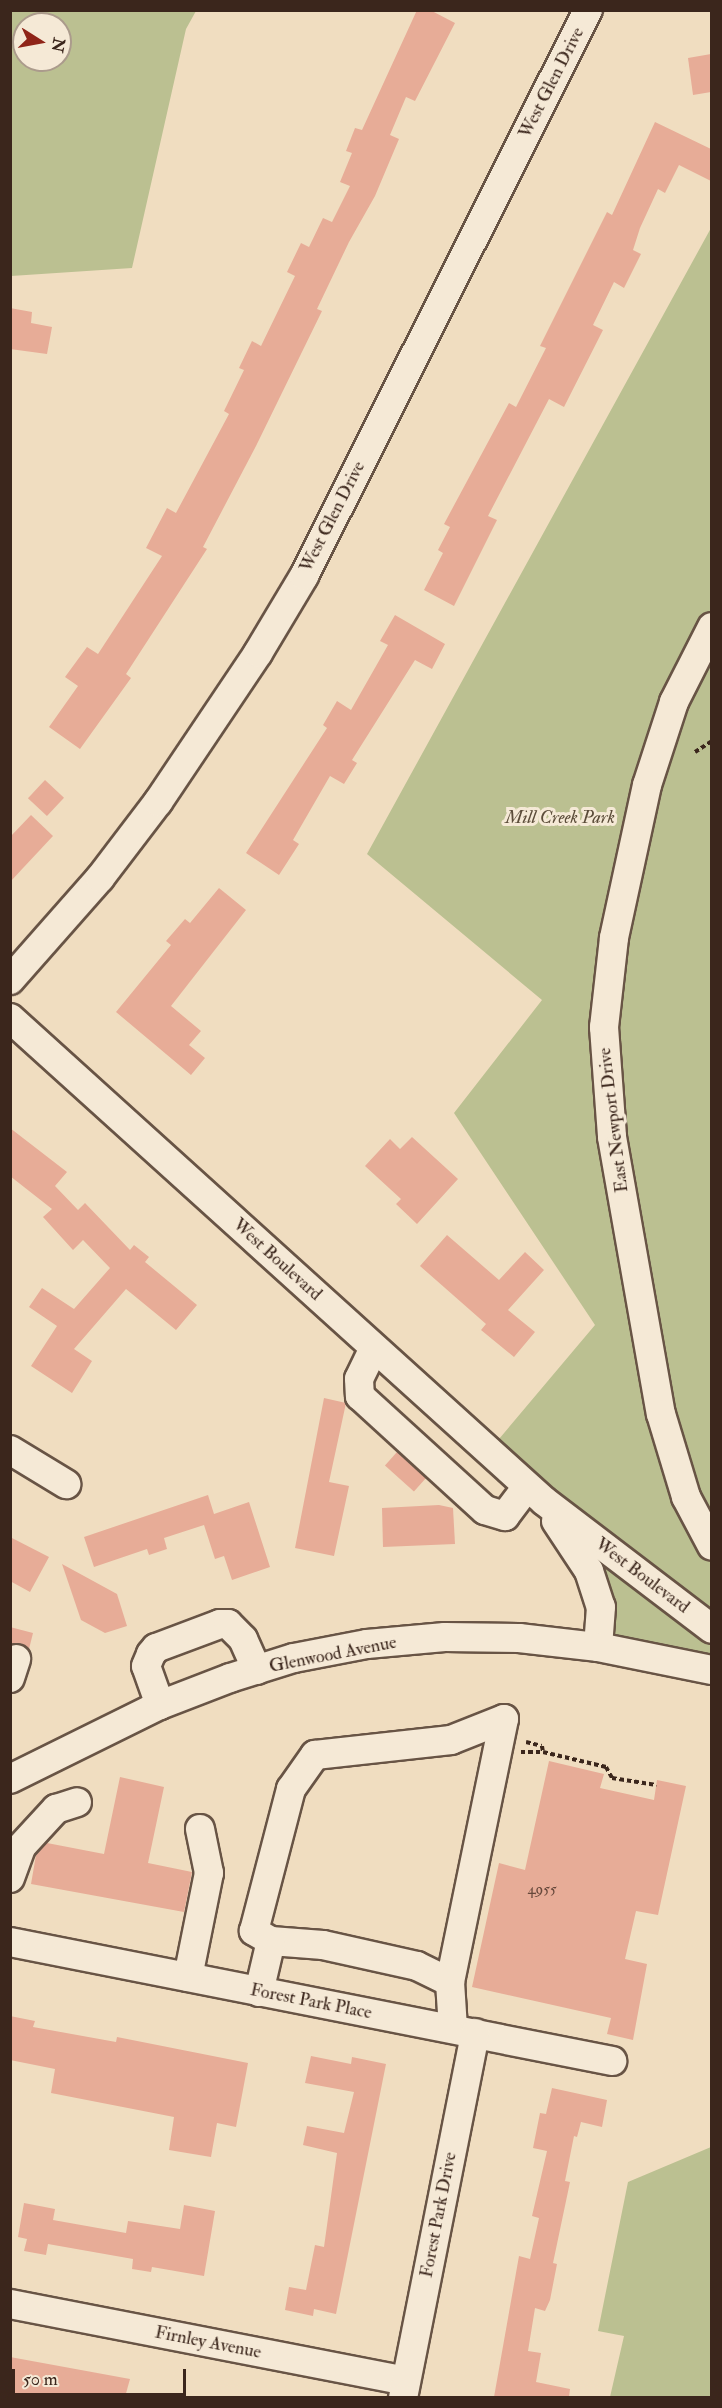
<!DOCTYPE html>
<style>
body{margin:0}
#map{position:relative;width:722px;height:2408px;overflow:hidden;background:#f0ddc0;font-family:"IM FELL Double Pica",serif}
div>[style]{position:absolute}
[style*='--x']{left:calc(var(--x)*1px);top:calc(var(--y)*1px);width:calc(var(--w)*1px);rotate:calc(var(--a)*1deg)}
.green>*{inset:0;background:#bbc091}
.building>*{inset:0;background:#e7ac97;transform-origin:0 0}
.path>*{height:4px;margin-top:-2px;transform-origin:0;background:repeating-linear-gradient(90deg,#3b261c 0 4.5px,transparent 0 7.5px)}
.roads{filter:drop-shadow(2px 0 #685445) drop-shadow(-2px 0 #685445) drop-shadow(0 2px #685445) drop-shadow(0 -2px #685445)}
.minor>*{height:28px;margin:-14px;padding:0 14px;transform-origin:14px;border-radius:14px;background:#f5e9d6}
span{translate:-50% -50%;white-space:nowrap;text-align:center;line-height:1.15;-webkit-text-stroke:6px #f5e9d6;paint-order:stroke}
.number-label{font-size:15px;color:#66483b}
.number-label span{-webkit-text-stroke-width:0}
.street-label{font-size:18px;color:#3b261c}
.park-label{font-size:18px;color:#5b4c39;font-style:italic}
.frame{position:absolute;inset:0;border:12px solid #3b261c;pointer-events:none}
.north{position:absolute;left:12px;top:12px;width:60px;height:60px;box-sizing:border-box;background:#f5e9d6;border:2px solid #ab9b8c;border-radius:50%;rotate:101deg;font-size:16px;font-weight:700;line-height:24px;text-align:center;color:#3b261c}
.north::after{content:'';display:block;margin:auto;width:21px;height:27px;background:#8f2418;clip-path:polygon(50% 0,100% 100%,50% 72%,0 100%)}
.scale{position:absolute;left:12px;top:2369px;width:174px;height:27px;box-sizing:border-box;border:3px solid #3b261c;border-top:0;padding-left:8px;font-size:18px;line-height:21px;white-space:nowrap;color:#3b261c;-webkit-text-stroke:4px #f5e9d6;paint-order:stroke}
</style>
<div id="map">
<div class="green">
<div style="clip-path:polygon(evenodd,11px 10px,196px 11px,186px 29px,132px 268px,11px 276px,11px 10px,24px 24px,60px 24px,60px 60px,24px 60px,24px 24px)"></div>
<div style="clip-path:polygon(711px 228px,711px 1670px,598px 1647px,589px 1571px,488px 1452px,595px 1325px,454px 1113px,542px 1000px,367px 854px)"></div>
<div style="clip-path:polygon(711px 2147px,711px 2397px,610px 2397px,624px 2336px,598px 2331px,628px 2182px)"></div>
</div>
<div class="building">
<div style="clip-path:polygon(417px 10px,430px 10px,455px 23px,415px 101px,406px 97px,390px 135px,399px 139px,375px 196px,349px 242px,317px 309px,322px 311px,256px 446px,203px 547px,207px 549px,126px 674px,131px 678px,80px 749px,49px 727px,78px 686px,65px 677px,87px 647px,98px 654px,162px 556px,146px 548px,167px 508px,176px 513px,229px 414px,224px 411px,244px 370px,239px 368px,252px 341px,261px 346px,295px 276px,287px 272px,301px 243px,309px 247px,323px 218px,332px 222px,350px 186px,340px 182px,352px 153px,346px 151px,355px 128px,362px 130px)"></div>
<div style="clip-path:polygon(711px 54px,711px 92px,693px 95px,688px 58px)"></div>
<div style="clip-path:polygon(655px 122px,711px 149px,711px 181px,679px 165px,665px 193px,658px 189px,640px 228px,633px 250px,641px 254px,624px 288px,614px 282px,593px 325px,603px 330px,564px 407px,549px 399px,488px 516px,497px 520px,454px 606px,424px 590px,443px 553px,438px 550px,450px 527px,444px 524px,509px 403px,516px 407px,546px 348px,540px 346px,607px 212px,612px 215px)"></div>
<div style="clip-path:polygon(10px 308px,32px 312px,31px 323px,52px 327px,47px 354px,10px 349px)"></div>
<div style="clip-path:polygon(395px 615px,445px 644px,432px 669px,415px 660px,352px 760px,357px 763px,344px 784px,330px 776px,293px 840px,299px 844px,279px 875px,246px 853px,327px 728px,323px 725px,337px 701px,351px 710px,388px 645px,380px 641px)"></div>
<div style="left:45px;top:780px;width:26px;height:25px;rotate:43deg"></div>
<div style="clip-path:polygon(31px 815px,53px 836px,10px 882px,10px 837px)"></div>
<div style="clip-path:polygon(219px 888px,246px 910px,171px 1006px,201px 1031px,189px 1045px,205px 1058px,191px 1075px,116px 1012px,171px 945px,166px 941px,185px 919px,190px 923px)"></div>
<div style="clip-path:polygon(10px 1128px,67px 1172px,55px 1186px,78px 1210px,85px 1203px,130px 1250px,134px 1245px,149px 1257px,145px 1262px,197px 1305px,176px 1330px,126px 1289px,74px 1349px,92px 1361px,72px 1393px,31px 1366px,57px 1326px,29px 1307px,42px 1288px,74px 1309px,110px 1268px,83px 1240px,73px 1250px,43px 1217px,52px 1209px,10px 1176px)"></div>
<div style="clip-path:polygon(412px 1137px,458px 1179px,417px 1224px,396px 1204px,401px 1199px,365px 1166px,390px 1139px,400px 1149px)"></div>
<div style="clip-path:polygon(447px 1235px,499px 1280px,525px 1252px,544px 1270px,508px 1310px,535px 1332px,514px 1357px,481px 1330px,486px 1324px,420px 1266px)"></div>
<div style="clip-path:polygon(324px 1398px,346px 1403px,329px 1482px,349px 1486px,334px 1556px,295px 1548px)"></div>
<div style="left:397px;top:1452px;width:39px;height:18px;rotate:42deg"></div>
<div style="clip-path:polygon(208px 1495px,214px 1514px,249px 1502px,270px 1567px,232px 1580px,224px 1556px,215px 1559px,204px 1525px,164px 1538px,167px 1549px,149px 1555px,147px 1549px,94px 1567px,84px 1537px)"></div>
<div style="clip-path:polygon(439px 1505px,453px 1508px,455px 1544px,383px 1547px,382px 1508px)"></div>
<div style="clip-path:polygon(10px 1537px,49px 1557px,30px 1592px,10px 1581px)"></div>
<div style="clip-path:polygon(62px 1564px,117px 1594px,127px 1626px,105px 1633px,81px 1620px)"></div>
<div style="clip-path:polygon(10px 1627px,33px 1633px,29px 1649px,20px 1643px,10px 1644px)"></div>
<div style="clip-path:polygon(549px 1761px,604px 1774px,600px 1788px,654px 1800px,657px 1780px,686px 1786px,658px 1915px,636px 1911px,625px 1959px,647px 1964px,633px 2040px,607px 2034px,611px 2018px,472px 1987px,499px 1863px,525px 1870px)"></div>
<div style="clip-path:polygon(120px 1777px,164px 1787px,148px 1863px,192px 1872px,184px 1912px,31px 1884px,36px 1855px,47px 1843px,104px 1854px)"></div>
<div style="clip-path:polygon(10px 2016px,35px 2021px,33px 2027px,116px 2042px,117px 2037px,248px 2063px,236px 2127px,217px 2123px,211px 2157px,169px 2150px,174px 2117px,51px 2093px,55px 2069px,10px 2060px)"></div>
<div style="clip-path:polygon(311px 2056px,351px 2064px,352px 2057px,386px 2064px,336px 2314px,314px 2309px,313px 2316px,285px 2310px,289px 2287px,306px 2290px,315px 2245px,324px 2247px,337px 2153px,303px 2145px,307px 2126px,344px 2133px,354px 2092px,305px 2083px)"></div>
<div style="clip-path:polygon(552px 2088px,607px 2100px,602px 2127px,581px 2122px,577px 2137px,574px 2136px,565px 2181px,570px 2182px,553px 2263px,557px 2264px,550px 2300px,545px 2311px,535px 2308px,528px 2351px,541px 2353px,536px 2382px,570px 2389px,569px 2397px,494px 2397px,519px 2256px,530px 2259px,539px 2218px,532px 2216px,547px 2151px,533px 2148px,540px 2113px,546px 2114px)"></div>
<div style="clip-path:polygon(24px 2203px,55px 2209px,53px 2220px,126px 2233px,128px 2221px,180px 2229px,184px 2205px,215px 2211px,204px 2276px,152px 2267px,151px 2272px,132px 2269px,133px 2259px,48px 2244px,46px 2255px,24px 2251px,27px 2239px,18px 2237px)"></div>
<div style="clip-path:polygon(10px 2357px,130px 2379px,125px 2397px,10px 2397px)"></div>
</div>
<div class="path">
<div style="--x:695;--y:752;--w:20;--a:-33"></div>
<div style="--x:526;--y:1742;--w:16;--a:14"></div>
<div style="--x:542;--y:1746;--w:6;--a:81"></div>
<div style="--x:543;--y:1752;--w:65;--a:13.4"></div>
<div style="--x:606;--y:1767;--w:13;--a:61"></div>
<div style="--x:612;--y:1778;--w:45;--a:9"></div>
<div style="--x:521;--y:1752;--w:22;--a:0"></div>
</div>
<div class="roads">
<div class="minor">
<div style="--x:712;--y:627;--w:84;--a:116.9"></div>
<div style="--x:674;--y:702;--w:87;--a:108"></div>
<div style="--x:647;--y:785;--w:157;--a:102.2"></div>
<div style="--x:614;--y:938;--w:90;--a:96.4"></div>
<div style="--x:604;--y:1027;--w:110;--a:85.8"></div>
<div style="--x:612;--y:1137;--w:281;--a:80"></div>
<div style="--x:661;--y:1414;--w:87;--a:73.2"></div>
<div style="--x:686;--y:1497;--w:55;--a:62"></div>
<div style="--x:10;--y:980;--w:136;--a:-48.6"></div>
<div style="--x:100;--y:878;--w:96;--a:-52.7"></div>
<div style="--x:158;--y:802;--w:179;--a:-56.1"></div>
<div style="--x:258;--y:653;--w:90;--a:-59.1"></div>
<div style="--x:304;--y:576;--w:633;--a:-63.35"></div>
<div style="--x:10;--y:1018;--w:720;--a:42.13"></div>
<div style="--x:544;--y:1501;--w:211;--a:37.3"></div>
<div style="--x:374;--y:1348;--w:34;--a:116"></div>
<div style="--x:359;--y:1379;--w:17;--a:87"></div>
<div style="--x:360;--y:1396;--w:169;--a:42.4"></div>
<div style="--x:485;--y:1510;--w:21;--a:17"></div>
<div style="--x:505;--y:1516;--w:36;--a:-53"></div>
<div style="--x:10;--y:1450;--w:66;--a:31.3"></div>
<div style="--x:556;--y:1521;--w:60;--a:56.6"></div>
<div style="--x:589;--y:1571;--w:38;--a:72"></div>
<div style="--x:601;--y:1607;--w:40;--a:94.3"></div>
<div style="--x:10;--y:1678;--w:20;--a:-72"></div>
<div style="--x:160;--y:1705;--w:41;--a:-109.7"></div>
<div style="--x:146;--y:1666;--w:13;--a:-67"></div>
<div style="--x:151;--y:1654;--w:8;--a:-50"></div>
<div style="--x:156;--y:1648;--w:68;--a:-20.6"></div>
<div style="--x:220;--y:1624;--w:8;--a:0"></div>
<div style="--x:228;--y:1624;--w:21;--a:45"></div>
<div style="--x:243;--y:1639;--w:34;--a:66"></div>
<div style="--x:10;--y:1779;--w:167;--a:-26.3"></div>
<div style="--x:160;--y:1705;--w:75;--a:-21.1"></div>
<div style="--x:230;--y:1678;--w:67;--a:-17.4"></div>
<div style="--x:294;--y:1658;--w:74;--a:-10.9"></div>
<div style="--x:367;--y:1644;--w:78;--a:-5.1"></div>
<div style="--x:445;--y:1637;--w:74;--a:0.8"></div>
<div style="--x:519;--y:1638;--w:80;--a:6.5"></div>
<div style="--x:598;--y:1647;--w:116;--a:11.4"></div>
<div style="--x:10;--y:1878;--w:33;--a:-70"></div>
<div style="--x:21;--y:1847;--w:52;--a:-47.4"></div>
<div style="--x:56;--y:1809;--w:22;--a:-18"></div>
<div style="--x:271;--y:1941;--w:52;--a:4.4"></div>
<div style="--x:323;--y:1945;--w:96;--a:12.6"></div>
<div style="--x:417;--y:1966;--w:37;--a:26"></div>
<div style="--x:10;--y:1942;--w:614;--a:11.18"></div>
<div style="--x:188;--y:1977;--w:106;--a:-78.6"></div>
<div style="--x:209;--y:1873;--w:45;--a:-101.6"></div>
<div style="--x:259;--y:1992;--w:52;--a:-76.8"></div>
<div style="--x:271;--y:1941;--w:20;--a:-150"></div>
<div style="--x:254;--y:1931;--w:147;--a:-75.4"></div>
<div style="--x:291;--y:1789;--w:42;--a:-54.8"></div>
<div style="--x:315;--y:1755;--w:137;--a:-6.3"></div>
<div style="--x:451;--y:1740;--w:57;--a:-21.6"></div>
<div style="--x:504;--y:1719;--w:268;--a:101.6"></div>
<div style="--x:450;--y:1982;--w:47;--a:86.3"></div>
<div style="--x:10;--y:2304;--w:403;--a:11"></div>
<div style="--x:403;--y:2398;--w:372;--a:-78.8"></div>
</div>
</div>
<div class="number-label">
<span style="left:542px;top:1890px">4955</span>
</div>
<div class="street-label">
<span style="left:552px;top:83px;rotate:-63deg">West Glen Drive</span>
<span style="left:333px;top:517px;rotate:-63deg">West Glen Drive</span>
<span style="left:614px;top:1120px;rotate:-97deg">East Newport Drive</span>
<span style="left:277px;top:1260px;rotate:42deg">West Boulevard</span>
<span style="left:642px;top:1576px;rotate:37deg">West Boulevard</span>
<span style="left:333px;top:1655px;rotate:-11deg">Glenwood Avenue</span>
<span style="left:311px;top:2002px;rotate:11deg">Forest Park Place</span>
<span style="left:439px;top:2215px;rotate:-79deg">Forest Park Drive</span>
<span style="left:208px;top:2343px;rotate:11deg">Firnley Avenue</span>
</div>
<div class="park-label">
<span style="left:560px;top:818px">Mill Creek Park</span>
</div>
<div class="frame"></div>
<div class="north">N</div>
<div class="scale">50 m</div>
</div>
